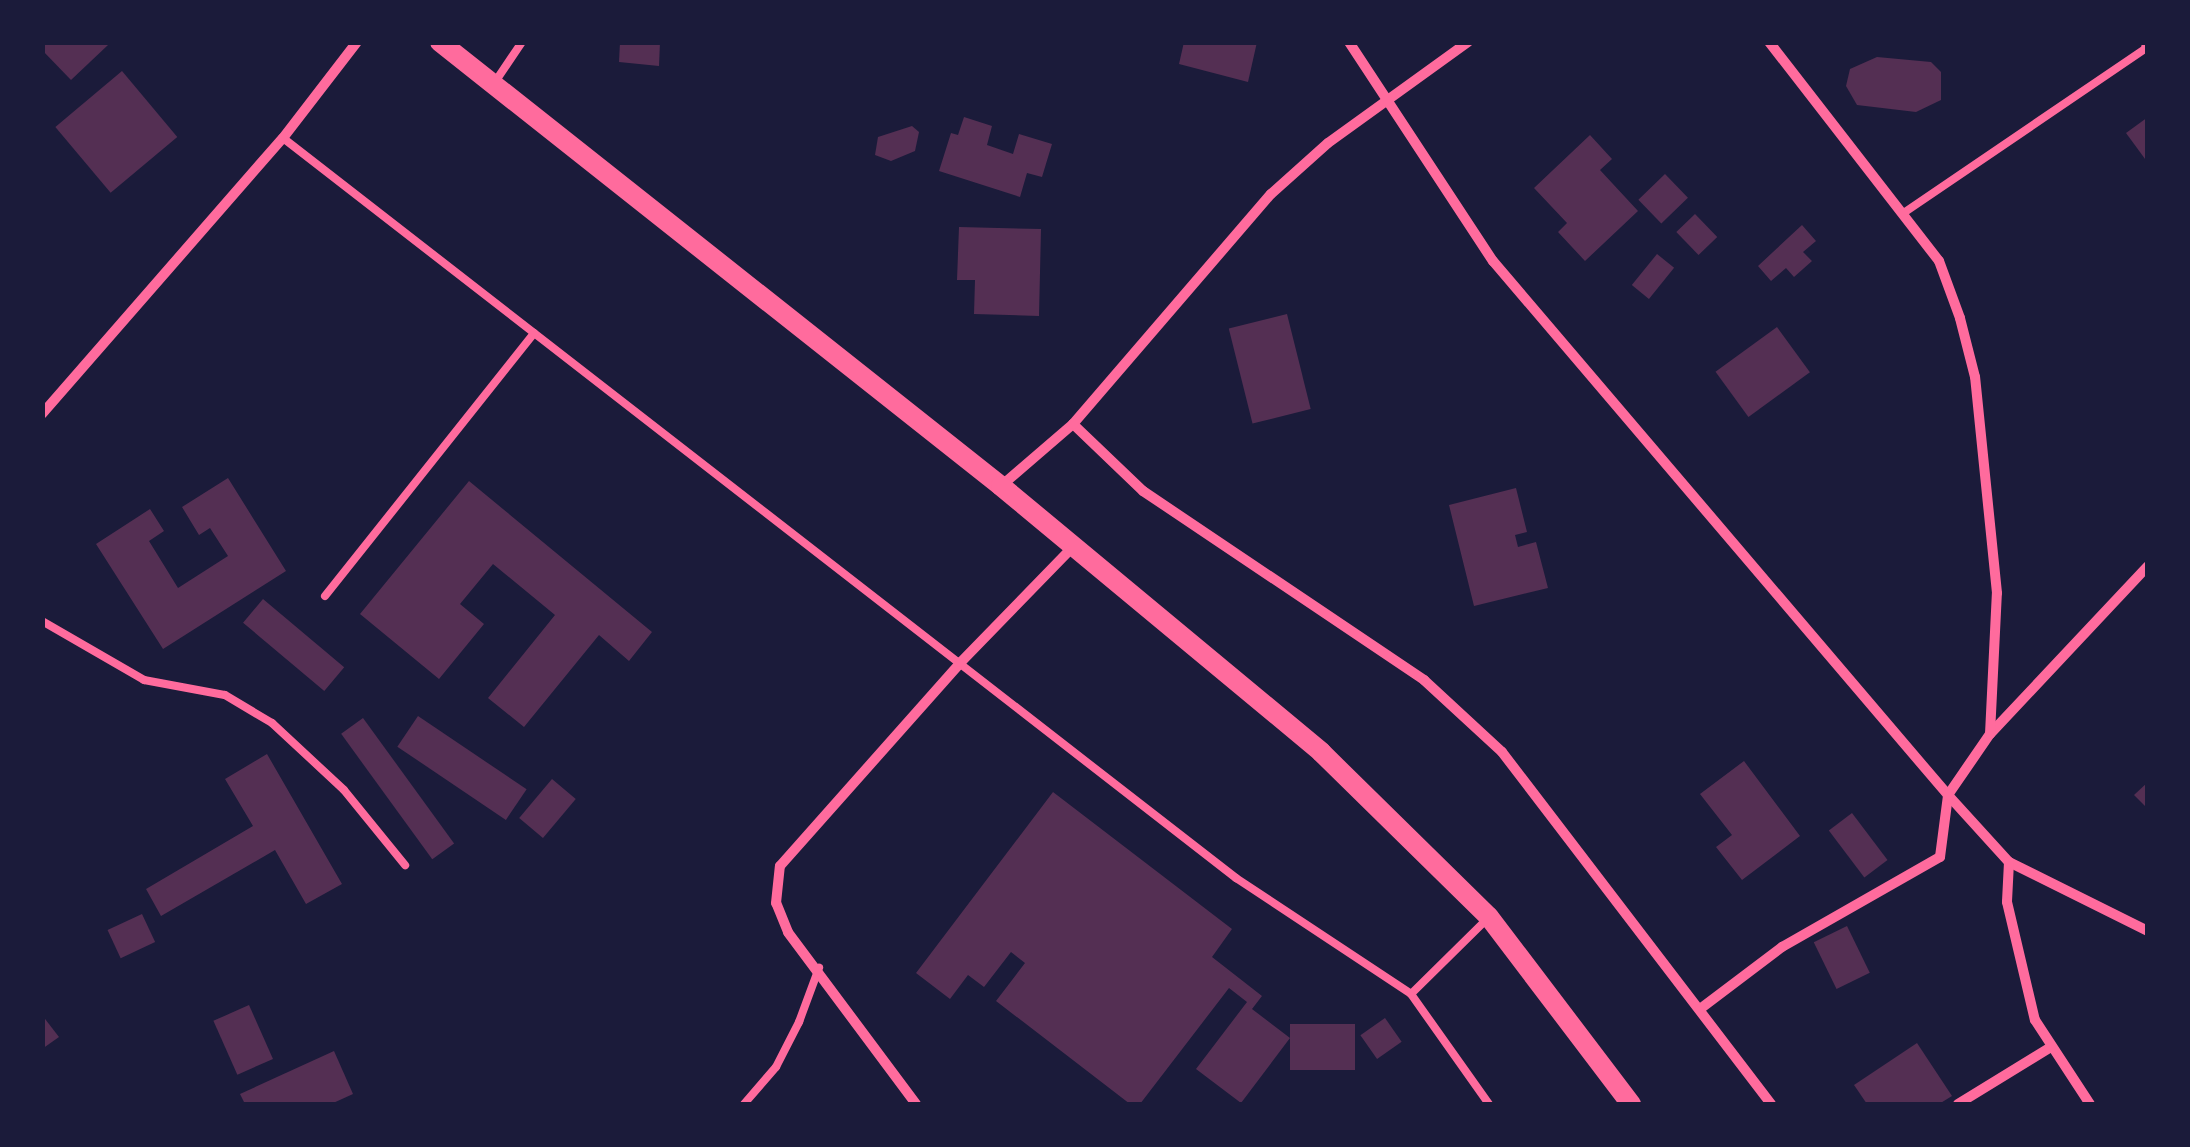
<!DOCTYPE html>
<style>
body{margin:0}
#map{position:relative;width:2190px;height:1147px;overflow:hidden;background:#1b1b3a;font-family:Lato,sans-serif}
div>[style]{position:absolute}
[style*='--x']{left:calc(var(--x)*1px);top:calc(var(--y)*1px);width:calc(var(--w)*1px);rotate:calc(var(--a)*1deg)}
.building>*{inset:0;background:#542f53;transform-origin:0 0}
.service>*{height:8px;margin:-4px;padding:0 4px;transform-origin:4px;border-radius:4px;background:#ff6b9d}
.minor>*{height:10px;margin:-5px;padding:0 5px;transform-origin:5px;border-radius:5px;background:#ff6b9d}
.secondary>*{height:20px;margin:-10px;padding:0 10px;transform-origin:10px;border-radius:10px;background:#ff6b9d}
span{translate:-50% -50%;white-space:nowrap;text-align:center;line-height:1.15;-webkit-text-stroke:10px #1b1b3a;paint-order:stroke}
.frame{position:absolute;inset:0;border:45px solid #1b1b3a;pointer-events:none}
</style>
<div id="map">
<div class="building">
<div style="clip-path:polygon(42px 42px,105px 42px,108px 45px,71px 80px,42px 50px)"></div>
<div style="clip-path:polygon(620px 42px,660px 42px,659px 66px,619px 62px)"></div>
<div style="clip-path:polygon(1184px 42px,1257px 42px,1248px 82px,1179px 64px)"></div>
<div style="clip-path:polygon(1877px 57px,1931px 62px,1941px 72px,1941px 100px,1916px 112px,1857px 105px,1846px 86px,1850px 69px)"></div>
<div style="left:122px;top:71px;width:86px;height:87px;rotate:50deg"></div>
<div style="clip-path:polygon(964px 117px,992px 126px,987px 145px,1013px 154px,1019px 134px,1052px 144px,1042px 177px,1027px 173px,1020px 197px,939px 171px,951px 133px,958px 135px)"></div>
<div style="clip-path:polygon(2148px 117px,2148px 163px,2126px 133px)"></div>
<div style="clip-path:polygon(912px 126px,919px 132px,915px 151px,891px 161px,875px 155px,878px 137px)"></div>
<div style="clip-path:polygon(1590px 135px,1612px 159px,1600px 170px,1638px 211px,1585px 261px,1558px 232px,1567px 223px,1534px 188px)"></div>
<div style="left:1665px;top:174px;width:33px;height:37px;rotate:46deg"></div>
<div style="left:1695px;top:214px;width:32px;height:26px;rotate:46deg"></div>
<div style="clip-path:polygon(1802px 225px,1816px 241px,1803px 252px,1812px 261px,1794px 277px,1786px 268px,1771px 281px,1758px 266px)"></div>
<div style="clip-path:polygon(959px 227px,1041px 229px,1039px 316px,974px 314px,975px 280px,957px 280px)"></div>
<div style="left:1657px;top:254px;width:22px;height:40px;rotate:39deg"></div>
<div style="left:1287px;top:314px;width:98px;height:60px;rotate:76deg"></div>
<div style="left:1777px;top:327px;width:56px;height:76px;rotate:54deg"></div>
<div style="clip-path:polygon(228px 478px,286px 571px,163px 649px,96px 544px,150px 509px,164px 531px,149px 541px,178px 588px,228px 556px,210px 528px,199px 535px,182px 507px)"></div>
<div style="clip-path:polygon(469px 481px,652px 632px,629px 661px,599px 635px,524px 727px,488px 698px,555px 615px,493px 564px,460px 604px,484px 624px,439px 679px,360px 614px)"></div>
<div style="clip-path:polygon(1516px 488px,1527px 532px,1515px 535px,1518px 547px,1536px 542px,1548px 588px,1474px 606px,1449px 505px)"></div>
<div style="left:263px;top:599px;width:106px;height:31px;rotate:40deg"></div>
<div style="left:418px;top:716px;width:131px;height:37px;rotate:34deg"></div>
<div style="left:363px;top:718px;width:155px;height:27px;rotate:54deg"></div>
<div style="clip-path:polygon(267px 754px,342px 884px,306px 904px,275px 850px,161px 916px,146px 889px,253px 826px,225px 779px)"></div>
<div style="clip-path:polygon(1744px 761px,1800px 836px,1742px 880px,1716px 847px,1732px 835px,1700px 794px)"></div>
<div style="left:552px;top:779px;width:31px;height:51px;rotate:40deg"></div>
<div style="clip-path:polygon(2148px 782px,2148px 809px,2134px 795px)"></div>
<div style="clip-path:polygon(1053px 792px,1232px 929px,1212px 957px,1262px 996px,1252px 1009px,1290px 1038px,1241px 1103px,1196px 1069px,1247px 1002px,1229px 988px,1140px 1104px,1130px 1104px,996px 1001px,1025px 963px,1011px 952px,984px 987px,968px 975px,950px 999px,916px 973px)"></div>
<div style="left:1852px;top:813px;width:59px;height:29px;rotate:53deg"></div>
<div style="left:142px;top:914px;width:31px;height:38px;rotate:65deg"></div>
<div style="left:1847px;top:926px;width:52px;height:37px;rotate:64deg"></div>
<div style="left:249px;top:1005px;width:59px;height:39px;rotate:66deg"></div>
<div style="clip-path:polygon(42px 1015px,59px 1037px,42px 1049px)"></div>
<div style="left:1385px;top:1018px;width:29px;height:30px;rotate:55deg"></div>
<div style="left:1290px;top:1024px;width:65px;height:46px"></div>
<div style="clip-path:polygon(1917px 1043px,1952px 1096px,1939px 1104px,1867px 1104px,1854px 1085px)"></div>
<div style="clip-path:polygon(334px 1051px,353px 1094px,331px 1104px,245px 1104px,240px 1094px)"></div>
</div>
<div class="service">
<div style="--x:495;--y:82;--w:48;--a:-56"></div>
<div style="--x:283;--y:138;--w:1207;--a:37.83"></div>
<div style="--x:1236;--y:878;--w:210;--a:33.5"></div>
<div style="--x:1411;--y:994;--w:135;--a:54.7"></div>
<div style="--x:1905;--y:212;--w:290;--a:-34.2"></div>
<div style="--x:2145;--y:49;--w:7;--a:-82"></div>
<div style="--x:325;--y:596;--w:336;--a:-51.5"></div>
<div style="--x:42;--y:621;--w:118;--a:30"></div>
<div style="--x:144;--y:680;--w:82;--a:10.5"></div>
<div style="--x:225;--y:695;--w:55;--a:30.8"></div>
<div style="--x:272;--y:723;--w:98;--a:42.9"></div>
<div style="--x:344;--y:790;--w:97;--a:50.9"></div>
<div style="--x:1411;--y:994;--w:110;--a:-44.6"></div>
<div style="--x:744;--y:1104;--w:49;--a:-49.1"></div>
<div style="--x:776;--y:1067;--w:51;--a:-62.9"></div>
<div style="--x:799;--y:1022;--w:58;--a:-69.7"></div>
</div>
<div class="minor">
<div style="--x:1349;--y:42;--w:262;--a:56.7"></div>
<div style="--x:1493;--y:261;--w:702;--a:49.57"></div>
<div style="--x:1948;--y:795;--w:91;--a:47.7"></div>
<div style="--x:2009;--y:862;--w:155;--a:26.4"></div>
<div style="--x:42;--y:414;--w:366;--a:-48.9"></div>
<div style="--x:283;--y:138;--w:121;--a:-52.4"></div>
<div style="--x:1073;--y:424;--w:97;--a:43.7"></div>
<div style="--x:1143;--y:491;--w:339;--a:33.9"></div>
<div style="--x:1424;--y:680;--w:106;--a:42.7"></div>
<div style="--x:1502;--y:752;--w:443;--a:52.6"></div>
<div style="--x:1001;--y:486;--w:95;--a:-40.7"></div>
<div style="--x:1073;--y:424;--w:303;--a:-49.3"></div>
<div style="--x:1271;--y:194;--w:76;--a:-41.8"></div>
<div style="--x:1328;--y:143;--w:173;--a:-35.8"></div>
<div style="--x:1991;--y:733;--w:229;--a:-46.8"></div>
<div style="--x:2009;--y:862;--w:40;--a:92.9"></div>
<div style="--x:2007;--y:902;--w:121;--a:76.7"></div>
<div style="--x:2035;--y:1020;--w:100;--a:56.8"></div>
<div style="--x:1700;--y:1009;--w:103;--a:-37.1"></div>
<div style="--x:1782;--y:947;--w:182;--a:-29.7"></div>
<div style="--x:1940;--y:857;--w:63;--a:-82.6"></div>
<div style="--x:1948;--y:795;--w:74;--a:-55.5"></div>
<div style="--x:1990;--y:734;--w:141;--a:-87.2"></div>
<div style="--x:1997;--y:593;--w:217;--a:-95.8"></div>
<div style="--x:1975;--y:377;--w:61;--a:-104.3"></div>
<div style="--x:1960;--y:318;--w:61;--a:-110.2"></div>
<div style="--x:1939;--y:261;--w:277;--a:-127.8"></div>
<div style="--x:916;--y:1104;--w:214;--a:-126.7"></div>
<div style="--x:788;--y:932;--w:31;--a:-112"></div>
<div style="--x:776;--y:903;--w:37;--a:-84"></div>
<div style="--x:780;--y:866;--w:273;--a:-48.4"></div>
<div style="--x:961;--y:662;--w:161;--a:-45.8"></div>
<div style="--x:1958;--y:1104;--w:109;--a:-31.5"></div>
</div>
<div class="secondary">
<div style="--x:440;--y:42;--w:715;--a:38.36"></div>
<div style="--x:1001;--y:486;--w:416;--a:39.7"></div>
<div style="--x:1321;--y:752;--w:235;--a:44.5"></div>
<div style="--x:1489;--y:917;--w:235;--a:52.8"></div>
</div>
<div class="frame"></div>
</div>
